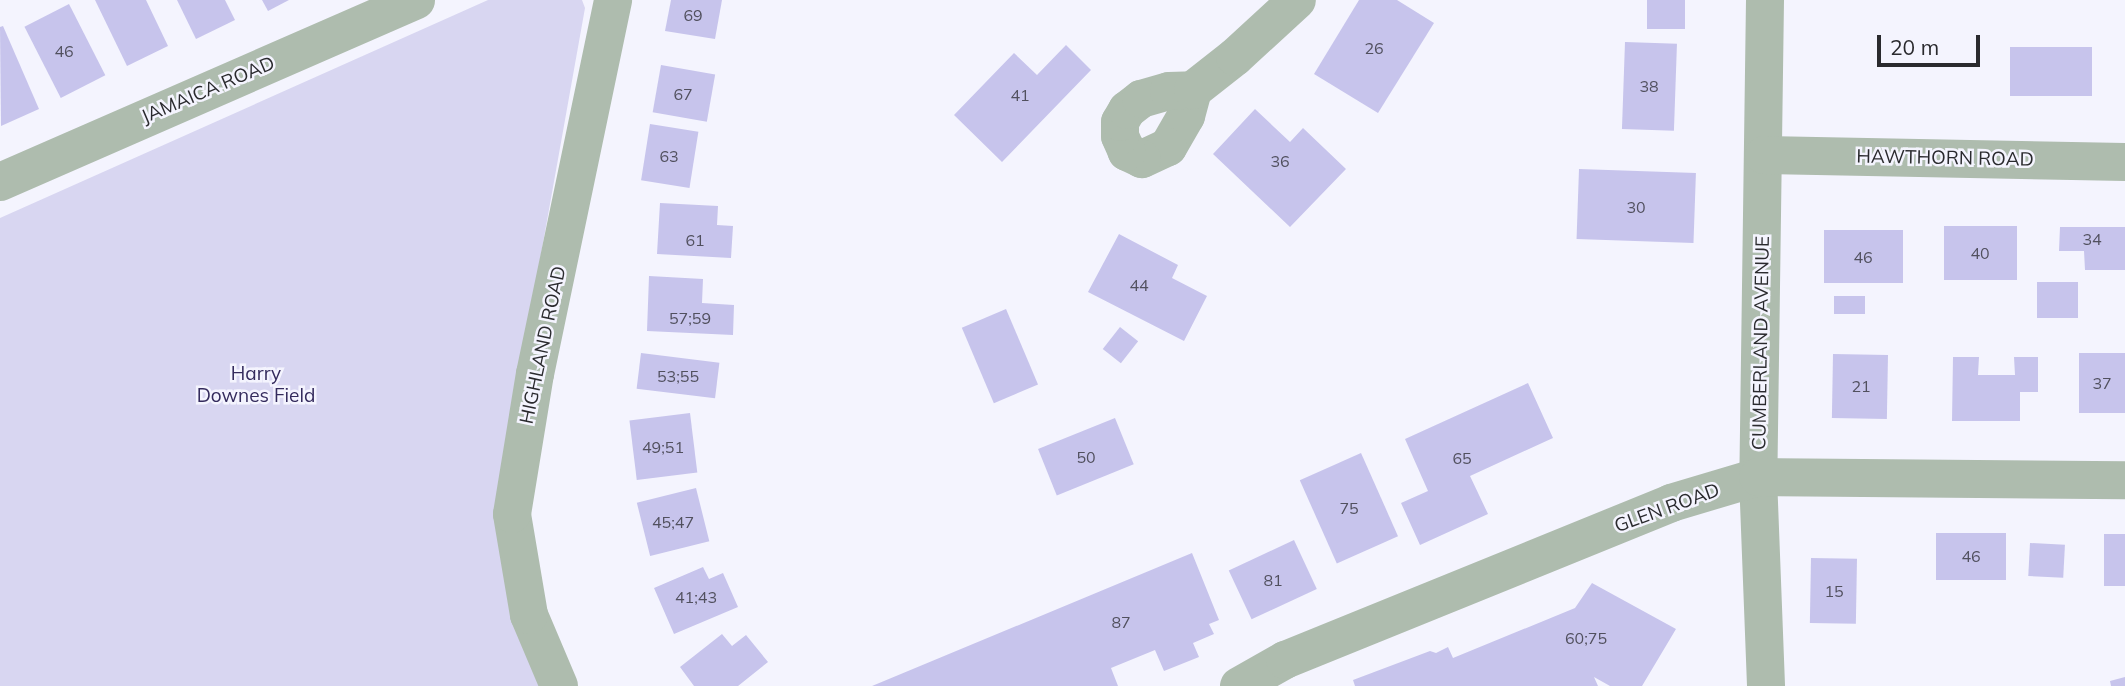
<!DOCTYPE html>
<style>
body{margin:0}
#map{position:relative;width:2125px;height:686px;overflow:hidden;background:#f4f4fe;font-family:Mulish,sans-serif}
div>[style]{position:absolute}
[style*='--x']{left:calc(var(--x)*1px);top:calc(var(--y)*1px);width:calc(var(--w)*1px);rotate:calc(var(--a)*1deg)}
.green>*{inset:0;background:#d8d6f1}
.building>*{inset:0;background:#c7c4ec;transform-origin:0 0}
.minor>*{height:38px;margin:-19px;padding:0 19px;transform-origin:19px;border-radius:19px;background:#aebcae}
span{translate:-50% -50%;white-space:nowrap;text-align:center;line-height:1.15;-webkit-text-stroke:5px #f4f4fe;paint-order:stroke}
.number-label{font-size:16px;color:#51505e}
.number-label span{-webkit-text-stroke-width:0}
.street-label{font-size:19px;color:#2a2a2e}
.park-label{font-size:19px;color:#342b5d}
.scale{position:absolute;left:1877px;top:35px;width:103px;height:32px;box-sizing:border-box;border:4px solid #2a2a2e;border-top:0;padding-left:9px;font-size:21px;line-height:24px;white-space:nowrap;color:#2a2a2e;-webkit-text-stroke:5px #f4f4fe;paint-order:stroke}
</style>
<div id="map">
<div class="green">
<div style="clip-path:polygon(488px 0,582px 0,585px 8px,518px 383px,540px 686px,0 686px,0 218px)"></div>
</div>
<div class="building">
<div style="clip-path:polygon(95px 0,146px 0,168px 46px,127px 66px)"></div>
<div style="clip-path:polygon(177px 0,225px 0,235px 20px,196px 39px)"></div>
<div style="clip-path:polygon(262px 0,289px 0,268px 11px)"></div>
<div style="clip-path:polygon(671px 0,722px 0,715px 39px,665px 31px)"></div>
<div style="clip-path:polygon(1359px 0,1397px 0,1434px 23px,1378px 113px,1314px 74px)"></div>
<div style="left:1647px;top:0;width:38px;height:29px"></div>
<div style="left:69px;top:4px;width:80px;height:50px;rotate:63deg"></div>
<div style="clip-path:polygon(3px 26px,39px 109px,1px 126px,0 27px)"></div>
<div style="left:1625px;top:42px;width:52px;height:87px;rotate:2deg"></div>
<div style="clip-path:polygon(1066px 45px,1091px 70px,1002px 162px,954px 115px,1014px 53px,1037px 75px)"></div>
<div style="left:2010px;top:47px;width:82px;height:49px"></div>
<div style="left:661px;top:65px;width:55px;height:48px;rotate:10deg"></div>
<div style="clip-path:polygon(1255px 109px,1290px 142px,1303px 128px,1346px 169px,1290px 227px,1213px 154px)"></div>
<div style="left:650px;top:124px;width:49px;height:57px;rotate:9deg"></div>
<div style="left:1579px;top:169px;width:117px;height:70px;rotate:2deg"></div>
<div style="clip-path:polygon(660px 203px,718px 206px,717px 225px,733px 226px,731px 258px,657px 254px)"></div>
<div style="left:1944px;top:226px;width:73px;height:54px"></div>
<div style="clip-path:polygon(2060px 227px,2125px 227px,2125px 270px,2085px 270px,2084px 251px,2059px 251px)"></div>
<div style="left:1824px;top:230px;width:79px;height:53px"></div>
<div style="clip-path:polygon(1119px 234px,1178px 265px,1172px 278px,1207px 296px,1184px 341px,1088px 292px)"></div>
<div style="clip-path:polygon(649px 276px,703px 279px,702px 303px,734px 305px,733px 335px,647px 331px)"></div>
<div style="left:2037px;top:282px;width:41px;height:36px"></div>
<div style="left:1834px;top:296px;width:31px;height:18px"></div>
<div style="left:1006px;top:309px;width:82px;height:48px;rotate:67deg"></div>
<div style="left:1120px;top:327px;width:23px;height:28px;rotate:38deg"></div>
<div style="left:641px;top:353px;width:79px;height:36px;rotate:7deg"></div>
<div style="left:2079px;top:353px;width:46px;height:60px"></div>
<div style="left:1833px;top:354px;width:55px;height:64px;rotate:1deg"></div>
<div style="clip-path:polygon(1953px 357px,1979px 357px,1978px 375px,2015px 375px,2014px 357px,2038px 357px,2038px 392px,2020px 392px,2020px 421px,1952px 421px)"></div>
<div style="clip-path:polygon(1528px 383px,1553px 438px,1470px 476px,1488px 514px,1420px 545px,1401px 503px,1428px 491px,1405px 439px)"></div>
<div style="left:690px;top:413px;width:60px;height:61px;rotate:83deg"></div>
<div style="left:1115px;top:418px;width:50px;height:83px;rotate:68deg"></div>
<div style="left:1361px;top:453px;width:91px;height:67px;rotate:66deg"></div>
<div style="left:696px;top:488px;width:55px;height:61px;rotate:76deg"></div>
<div style="left:1936px;top:533px;width:70px;height:47px"></div>
<div style="left:2104px;top:534px;width:21px;height:52px"></div>
<div style="left:1294px;top:540px;width:54px;height:72px;rotate:65deg"></div>
<div style="left:2030px;top:543px;width:35px;height:33px;rotate:3deg"></div>
<div style="clip-path:polygon(1192px 553px,1219px 620px,1209px 624px,1214px 634px,1193px 643px,1199px 657px,1164px 671px,1155px 650px,1111px 668px,1118px 686px,872px 686px)"></div>
<div style="left:1811px;top:558px;width:46px;height:65px;rotate:1deg"></div>
<div style="clip-path:polygon(703px 567px,709px 579px,723px 573px,738px 607px,674px 634px,654px 588px)"></div>
<div style="clip-path:polygon(1592px 583px,1676px 629px,1642px 686px,1610px 686px,1594px 677px,1598px 686px,1355px 686px,1353px 680px,1430px 651px,1436px 653px,1448px 647px,1453px 658px,1575px 608px)"></div>
<div style="clip-path:polygon(722px 634px,732px 646px,746px 635px,768px 662px,738px 686px,694px 686px,680px 667px)"></div>
<div style="clip-path:polygon(2125px 677px,2125px 686px,2111px 686px,2110px 681px)"></div>
</div>
<div class="minor">
<div style="--x:1765;--y:0;--w:477;--a:90.8"></div>
<div style="--x:1758;--y:477;--w:209;--a:87.8"></div>
<div style="--x:1193;--y:90;--w:27;--a:105"></div>
<div style="--x:1186;--y:116;--w:36;--a:120"></div>
<div style="--x:1168;--y:147;--w:29;--a:155"></div>
<div style="--x:1142;--y:159;--w:17;--a:-155"></div>
<div style="--x:1127;--y:152;--w:17;--a:-114"></div>
<div style="--x:1120;--y:136;--w:14;--a:-90"></div>
<div style="--x:1120;--y:122;--w:14;--a:-60"></div>
<div style="--x:1127;--y:110;--w:18;--a:-38"></div>
<div style="--x:1141;--y:99;--w:29;--a:-16"></div>
<div style="--x:1169;--y:91;--w:24;--a:-2"></div>
<div style="--x:1193;--y:90;--w:53;--a:-38.2"></div>
<div style="--x:1235;--y:57;--w:84;--a:-42.6"></div>
<div style="--x:1764;--y:155;--w:361;--a:1.1"></div>
<div style="--x:0;--y:182;--w:454;--a:-23.6"></div>
<div style="--x:559;--y:686;--w:77;--a:-112.9"></div>
<div style="--x:529;--y:615;--w:102;--a:-99.6"></div>
<div style="--x:512;--y:514;--w:142;--a:-80.7"></div>
<div style="--x:535;--y:374;--w:382;--a:-78.2"></div>
<div style="--x:1239;--y:686;--w:53;--a:-29.5"></div>
<div style="--x:1285;--y:660;--w:417;--a:-22.1"></div>
<div style="--x:1671;--y:503;--w:91;--a:-16.6"></div>
<div style="--x:1758;--y:477;--w:367;--a:0.5"></div>
</div>
<div class="number-label">
<span style="left:693px;top:15px">69</span>
<span style="left:1374px;top:48px">26</span>
<span style="left:64px;top:51px">46</span>
<span style="left:1649px;top:86px">38</span>
<span style="left:683px;top:94px">67</span>
<span style="left:1020px;top:95px">41</span>
<span style="left:669px;top:156px">63</span>
<span style="left:1280px;top:161px">36</span>
<span style="left:1636px;top:207px">30</span>
<span style="left:2092px;top:239px">34</span>
<span style="left:695px;top:240px">61</span>
<span style="left:1980px;top:253px">40</span>
<span style="left:1863px;top:257px">46</span>
<span style="left:1139px;top:285px">44</span>
<span style="left:690px;top:318px">57;59</span>
<span style="left:678px;top:376px">53;55</span>
<span style="left:2102px;top:383px">37</span>
<span style="left:1861px;top:386px">21</span>
<span style="left:663px;top:447px">49;51</span>
<span style="left:1086px;top:457px">50</span>
<span style="left:1462px;top:458px">65</span>
<span style="left:1349px;top:508px">75</span>
<span style="left:673px;top:522px">45;47</span>
<span style="left:1971px;top:556px">46</span>
<span style="left:1273px;top:580px">81</span>
<span style="left:1834px;top:591px">15</span>
<span style="left:696px;top:597px">41;43</span>
<span style="left:1121px;top:622px">87</span>
<span style="left:1586px;top:638px">60;75</span>
</div>
<div class="street-label">
<span style="left:208px;top:90px;rotate:-23deg">JAMAICA ROAD</span>
<span style="left:1945px;top:158px;rotate:1deg">HAWTHORN ROAD</span>
<span style="left:1761px;top:343px;rotate:-89deg">CUMBERLAND AVENUE</span>
<span style="left:543px;top:345px;rotate:-78deg">HIGHLAND ROAD</span>
<span style="left:1667px;top:508px;rotate:-20deg">GLEN ROAD</span>
</div>
<div class="park-label">
<span style="left:256px;top:385px">Harry<br>Downes Field</span>
</div>
<div class="scale">20 m</div>
</div>
